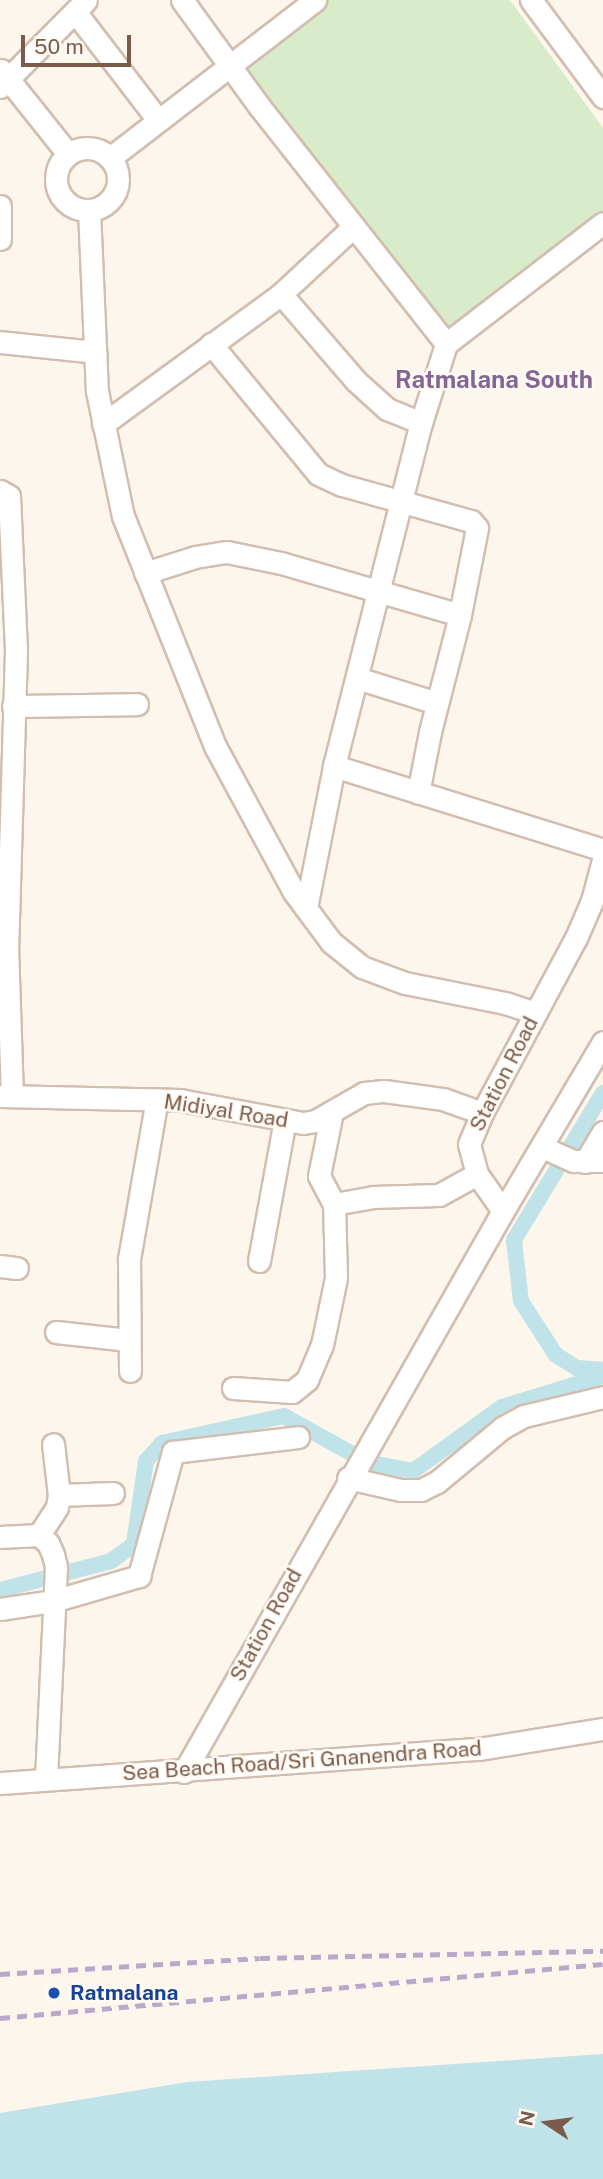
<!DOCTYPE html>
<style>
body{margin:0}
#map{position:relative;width:603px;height:2179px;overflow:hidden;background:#fdf6ec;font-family:"Public Sans",sans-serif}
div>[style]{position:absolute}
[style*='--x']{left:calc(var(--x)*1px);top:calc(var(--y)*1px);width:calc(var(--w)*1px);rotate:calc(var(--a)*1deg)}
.green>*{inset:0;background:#d8ecc9}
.water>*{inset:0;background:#bfe3e8}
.canal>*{height:16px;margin:-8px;padding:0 8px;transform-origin:8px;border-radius:8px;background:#bfe3e8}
.roads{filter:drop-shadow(2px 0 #d1beb0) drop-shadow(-2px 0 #d1beb0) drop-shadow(0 2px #d1beb0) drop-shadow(0 -2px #d1beb0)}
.minor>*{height:21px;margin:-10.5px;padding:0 10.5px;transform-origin:10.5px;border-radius:10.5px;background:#fff}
.minor>.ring{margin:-10.5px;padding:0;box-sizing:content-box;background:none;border:21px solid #fff;border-radius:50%}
.rail>*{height:4.5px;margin-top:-2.25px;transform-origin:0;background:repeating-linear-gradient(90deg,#b9a8c9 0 10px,transparent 0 17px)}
.dots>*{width:19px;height:19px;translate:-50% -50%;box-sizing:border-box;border:4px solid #fffaf3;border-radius:50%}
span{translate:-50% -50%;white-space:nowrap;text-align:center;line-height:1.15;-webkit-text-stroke:5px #fffaf3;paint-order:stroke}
.street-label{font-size:21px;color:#7a5c4d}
.transit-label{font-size:21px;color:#164399;font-weight:700}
.left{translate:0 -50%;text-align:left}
.quarter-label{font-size:24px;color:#846695;font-weight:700}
.north{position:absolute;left:512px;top:2088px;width:70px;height:70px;-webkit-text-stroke:5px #fffaf3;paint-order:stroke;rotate:283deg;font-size:19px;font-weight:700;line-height:28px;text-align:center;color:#7a5c4d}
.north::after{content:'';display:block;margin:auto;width:24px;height:32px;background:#7a5c4d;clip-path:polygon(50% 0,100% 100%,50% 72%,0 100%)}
.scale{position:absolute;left:21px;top:35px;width:110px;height:32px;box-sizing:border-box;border:4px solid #7a5c4d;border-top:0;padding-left:9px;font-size:21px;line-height:24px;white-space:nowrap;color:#7a5c4d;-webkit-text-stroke:5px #fffaf3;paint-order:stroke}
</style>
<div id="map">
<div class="green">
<div style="clip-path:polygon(326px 0,510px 0,603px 128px,603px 210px,446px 336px,237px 63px)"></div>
</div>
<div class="water">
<div style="clip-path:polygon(603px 2054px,603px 2179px,0 2179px,0 2113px,187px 2082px)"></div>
</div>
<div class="canal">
<div style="--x:603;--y:1093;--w:172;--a:121.2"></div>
<div style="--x:514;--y:1240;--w:61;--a:83.5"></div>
<div style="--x:521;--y:1301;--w:64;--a:57.1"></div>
<div style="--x:556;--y:1355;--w:25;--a:32"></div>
<div style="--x:577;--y:1368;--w:26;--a:4"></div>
<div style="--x:0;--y:1590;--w:115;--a:-14.6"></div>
<div style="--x:111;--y:1561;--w:29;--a:-36"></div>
<div style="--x:134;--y:1544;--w:84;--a:-81.8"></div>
<div style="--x:146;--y:1461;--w:24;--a:-48"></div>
<div style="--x:162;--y:1443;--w:125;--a:-12.5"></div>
<div style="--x:284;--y:1416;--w:95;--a:29"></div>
<div style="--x:367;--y:1462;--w:47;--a:11.1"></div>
<div style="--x:413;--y:1471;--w:110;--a:-35.7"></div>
<div style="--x:502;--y:1407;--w:106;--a:-17.1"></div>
</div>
<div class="roads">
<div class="minor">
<div style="--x:182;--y:0;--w:131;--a:54"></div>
<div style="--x:259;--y:106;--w:303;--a:51.8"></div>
<div style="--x:531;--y:0;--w:121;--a:53.4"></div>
<div style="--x:76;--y:13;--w:135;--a:52.5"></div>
<div style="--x:1;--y:70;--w:107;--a:51.4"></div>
<div style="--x:0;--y:87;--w:122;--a:-45.3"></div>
<div class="ring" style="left:56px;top:148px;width:41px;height:41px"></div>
<div style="--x:110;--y:158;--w:259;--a:-37.6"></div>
<div style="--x:0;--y:206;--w:33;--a:90"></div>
<div style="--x:89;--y:210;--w:181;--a:87.5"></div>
<div style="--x:97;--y:391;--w:128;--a:78.3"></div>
<div style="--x:123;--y:516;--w:250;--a:68.2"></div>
<div style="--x:216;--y:748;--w:164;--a:61.6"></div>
<div style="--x:294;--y:892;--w:62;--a:53.5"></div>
<div style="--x:331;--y:942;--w:40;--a:39"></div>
<div style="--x:362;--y:967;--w:46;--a:20.4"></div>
<div style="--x:405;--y:983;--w:102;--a:11.3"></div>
<div style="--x:505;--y:1003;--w:32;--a:18"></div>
<div style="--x:281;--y:294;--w:115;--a:49.2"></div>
<div style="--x:356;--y:381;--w:42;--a:42.1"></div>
<div style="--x:387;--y:409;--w:37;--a:22"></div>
<div style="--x:0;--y:342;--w:96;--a:6"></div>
<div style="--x:211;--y:344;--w:168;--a:50.5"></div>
<div style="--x:318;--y:474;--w:26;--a:25"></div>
<div style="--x:342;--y:485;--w:134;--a:15.6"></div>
<div style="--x:471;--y:521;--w:9;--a:49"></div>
<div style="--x:477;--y:528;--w:89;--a:101.1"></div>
<div style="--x:103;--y:424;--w:220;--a:-36.1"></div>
<div style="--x:281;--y:294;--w:98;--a:-42.9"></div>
<div style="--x:0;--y:491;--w:10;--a:29"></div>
<div style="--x:9;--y:496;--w:154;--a:87.4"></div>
<div style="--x:16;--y:650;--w:296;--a:91.7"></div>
<div style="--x:7;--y:946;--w:150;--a:88.1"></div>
<div style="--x:145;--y:573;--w:52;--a:-17.7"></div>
<div style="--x:195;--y:557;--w:32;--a:-9"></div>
<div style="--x:227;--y:552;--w:55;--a:11.5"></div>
<div style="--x:281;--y:563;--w:186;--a:16.2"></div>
<div style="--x:460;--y:615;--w:121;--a:104.4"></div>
<div style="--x:430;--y:732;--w:62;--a:101.1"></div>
<div style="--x:357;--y:678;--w:84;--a:17.4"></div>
<div style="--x:13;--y:706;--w:124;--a:-0.9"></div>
<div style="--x:334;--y:766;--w:282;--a:17.3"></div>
<div style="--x:306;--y:908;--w:145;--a:-78.8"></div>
<div style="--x:334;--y:766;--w:354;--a:-75.8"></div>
<div style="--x:421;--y:423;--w:83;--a:-72.4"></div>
<div style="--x:446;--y:344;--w:198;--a:-37.6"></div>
<div style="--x:1;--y:1096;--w:179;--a:1.3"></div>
<div style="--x:180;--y:1100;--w:125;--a:10.6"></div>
<div style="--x:303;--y:1123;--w:12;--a:-9"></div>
<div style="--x:315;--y:1121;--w:56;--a:-29.7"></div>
<div style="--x:364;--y:1093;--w:20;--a:-6"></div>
<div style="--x:384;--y:1091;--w:60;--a:7.7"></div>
<div style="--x:443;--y:1099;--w:41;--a:19.7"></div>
<div style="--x:332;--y:1112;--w:65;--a:101.5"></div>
<div style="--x:319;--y:1176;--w:32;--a:62"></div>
<div style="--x:542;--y:1147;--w:35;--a:24"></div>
<div style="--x:574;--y:1161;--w:29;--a:0"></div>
<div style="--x:585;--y:1162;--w:35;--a:-59"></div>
<div style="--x:503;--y:1211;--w:196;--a:-59.4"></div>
<div style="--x:259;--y:1261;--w:143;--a:-79.6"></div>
<div style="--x:0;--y:1266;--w:17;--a:7"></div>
<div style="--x:56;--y:1332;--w:73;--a:6.3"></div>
<div style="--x:130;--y:1371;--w:112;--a:-90.5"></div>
<div style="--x:129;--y:1259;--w:162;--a:-80.1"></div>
<div style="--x:233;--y:1388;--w:59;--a:3.9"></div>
<div style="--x:292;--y:1392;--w:19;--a:-39"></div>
<div style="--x:307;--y:1380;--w:38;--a:-67"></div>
<div style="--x:322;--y:1345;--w:68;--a:-78.2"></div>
<div style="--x:336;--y:1278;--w:74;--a:-91.5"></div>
<div style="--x:334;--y:1204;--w:39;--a:-10"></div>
<div style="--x:372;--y:1197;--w:67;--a:-1.7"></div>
<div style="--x:439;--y:1195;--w:43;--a:-28.9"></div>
<div style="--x:348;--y:1478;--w:54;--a:12.8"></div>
<div style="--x:401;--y:1490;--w:20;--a:0"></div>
<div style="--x:421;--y:1490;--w:18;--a:-27"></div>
<div style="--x:437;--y:1482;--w:85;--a:-39.7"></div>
<div style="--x:502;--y:1428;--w:25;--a:-29"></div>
<div style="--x:524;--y:1416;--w:81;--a:-13.5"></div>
<div style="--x:59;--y:1495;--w:54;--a:-2.1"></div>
<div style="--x:39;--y:1535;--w:33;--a:-57"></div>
<div style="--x:57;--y:1507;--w:12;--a:-81"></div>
<div style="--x:59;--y:1495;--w:51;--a:-96.7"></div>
<div style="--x:0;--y:1537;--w:39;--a:-3"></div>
<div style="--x:39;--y:1535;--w:12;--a:42"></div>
<div style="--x:48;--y:1543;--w:12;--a:66"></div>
<div style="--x:53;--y:1554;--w:13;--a:77"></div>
<div style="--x:56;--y:1567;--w:212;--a:92.7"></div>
<div style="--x:0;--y:1609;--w:54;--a:-8.6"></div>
<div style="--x:53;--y:1601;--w:90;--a:-16.2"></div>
<div style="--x:139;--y:1576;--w:129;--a:-74.7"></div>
<div style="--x:173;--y:1452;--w:126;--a:-6.8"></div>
<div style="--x:184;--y:1772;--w:645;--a:-60.38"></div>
<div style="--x:503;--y:1211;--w:45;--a:-125.1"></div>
<div style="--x:477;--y:1174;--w:31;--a:-105"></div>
<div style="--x:469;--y:1144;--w:34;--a:-67"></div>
<div style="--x:482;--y:1113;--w:199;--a:-61.8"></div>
<div style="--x:576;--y:938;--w:40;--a:-66.6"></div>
<div style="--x:592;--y:901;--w:42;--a:-75"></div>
<div style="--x:0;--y:1783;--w:480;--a:-4.1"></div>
<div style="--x:479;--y:1749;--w:126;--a:-9.2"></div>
</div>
</div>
<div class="rail">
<div style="--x:0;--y:1974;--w:260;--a:-3.5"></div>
<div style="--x:260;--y:1958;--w:343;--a:-1.2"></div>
<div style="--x:0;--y:2018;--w:605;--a:-5.12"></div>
</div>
<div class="dots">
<div style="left:54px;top:1993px;background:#1a4fb4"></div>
</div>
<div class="street-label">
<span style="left:504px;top:1074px;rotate:-63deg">Station Road</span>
<span style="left:226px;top:1111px;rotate:9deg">Midiyal Road</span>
<span style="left:266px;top:1625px;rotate:-61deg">Station Road</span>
<span style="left:302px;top:1761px;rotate:-4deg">Sea Beach Road/Sri Gnanendra Road</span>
</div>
<div class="transit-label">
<span class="left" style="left:70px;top:1993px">Ratmalana</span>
</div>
<div class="quarter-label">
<span style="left:494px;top:380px">Ratmalana South</span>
</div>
<div class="north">N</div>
<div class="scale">50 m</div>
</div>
